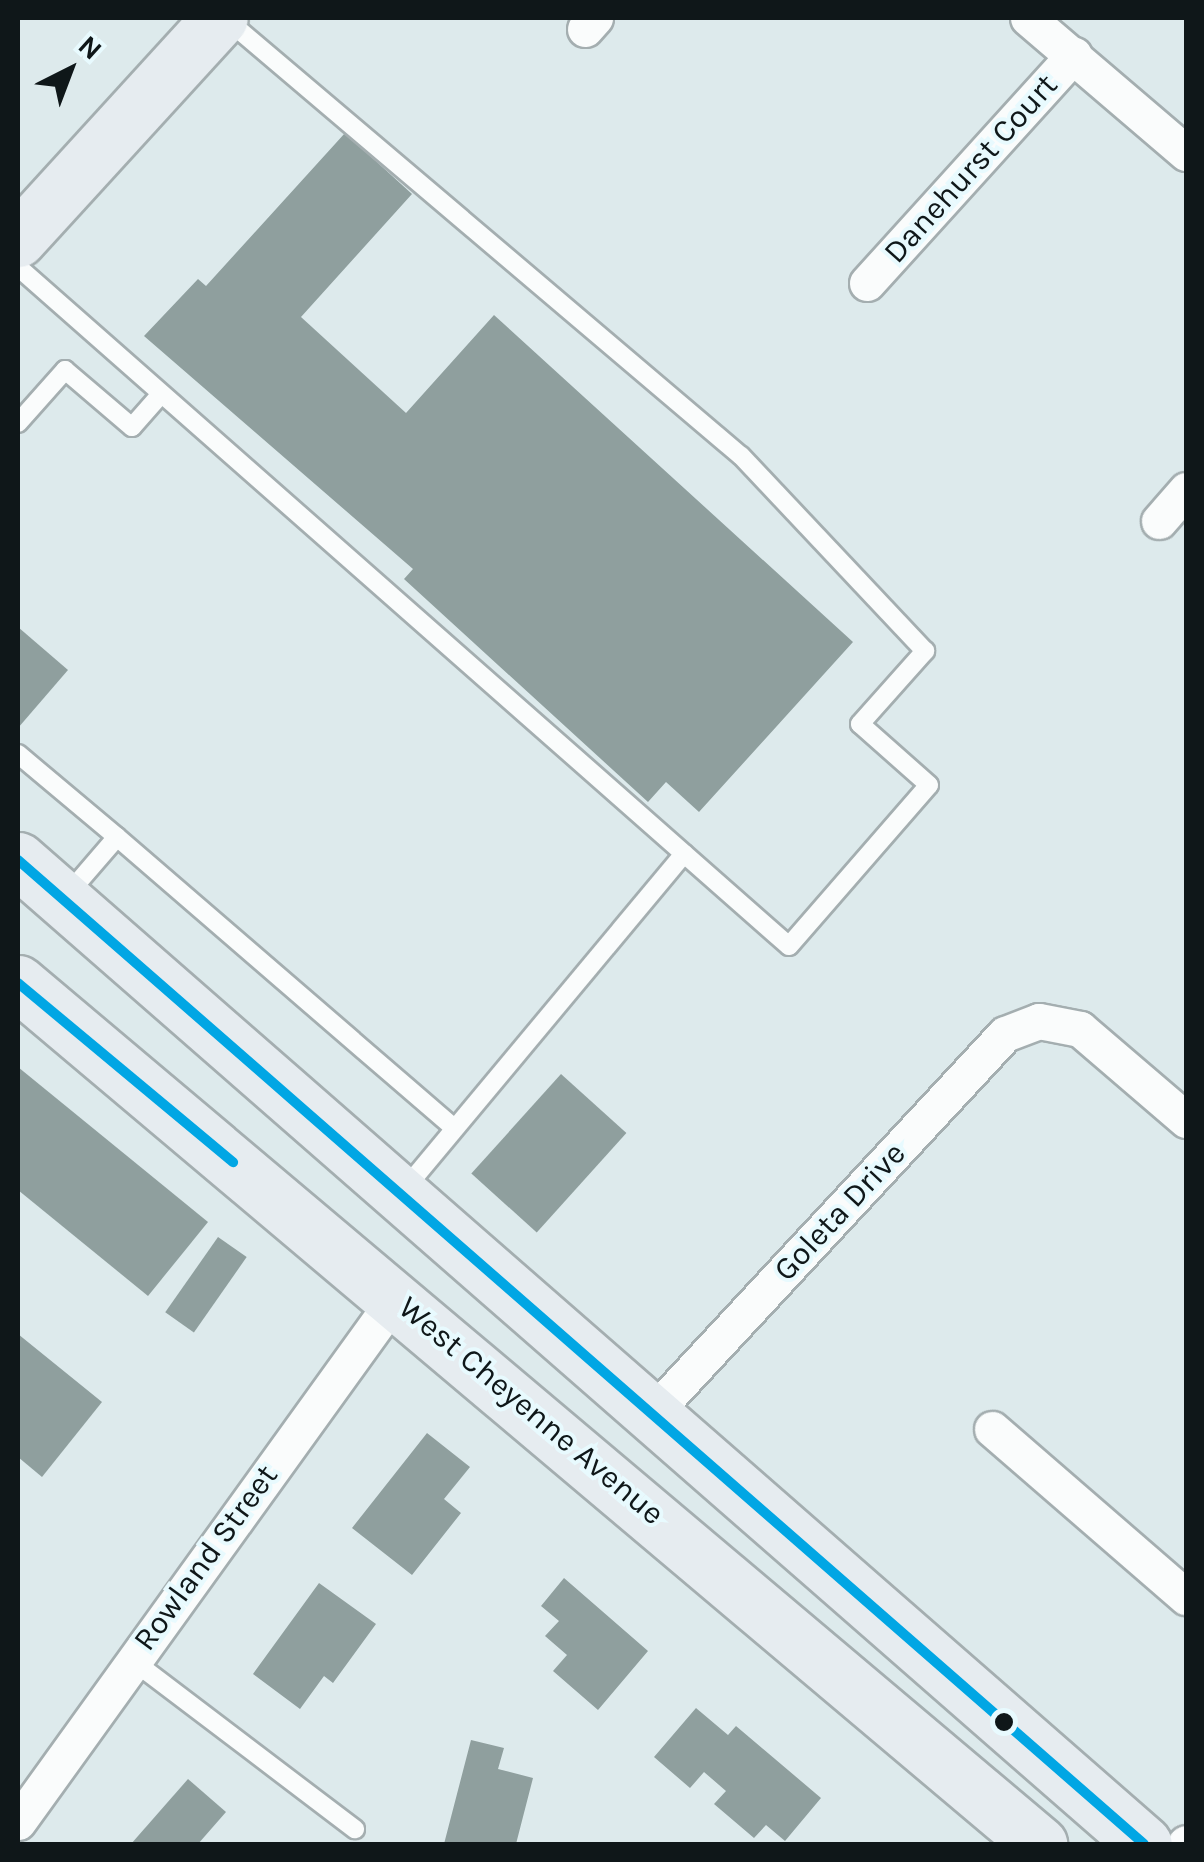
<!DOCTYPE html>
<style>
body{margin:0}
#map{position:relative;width:1204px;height:1862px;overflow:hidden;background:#ddeaec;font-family:Karla,sans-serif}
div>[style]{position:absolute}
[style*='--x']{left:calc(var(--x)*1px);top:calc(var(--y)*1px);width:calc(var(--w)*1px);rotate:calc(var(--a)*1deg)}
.building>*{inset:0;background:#8f9f9e;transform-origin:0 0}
.roads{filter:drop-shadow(2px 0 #a4aeb0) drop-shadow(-2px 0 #a4aeb0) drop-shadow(0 2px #a4aeb0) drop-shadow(0 -2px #a4aeb0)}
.service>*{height:18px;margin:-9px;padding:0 9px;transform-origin:9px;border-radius:9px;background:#fafcfc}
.minor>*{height:35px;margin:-17.5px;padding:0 17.5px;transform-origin:17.5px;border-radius:17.5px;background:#fafcfc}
.primary>*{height:55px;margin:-27.5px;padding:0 27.5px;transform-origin:27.5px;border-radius:27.5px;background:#e6ecf0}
.bus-1>*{height:10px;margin:-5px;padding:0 5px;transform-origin:5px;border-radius:5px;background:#01a6e4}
.dots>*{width:28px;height:28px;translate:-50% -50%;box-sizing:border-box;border:5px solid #e8fafe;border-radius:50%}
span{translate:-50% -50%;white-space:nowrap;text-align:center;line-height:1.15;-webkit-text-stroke:8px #e8fafe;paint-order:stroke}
.street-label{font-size:32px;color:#0f1719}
.frame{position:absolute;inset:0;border:20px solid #0f1719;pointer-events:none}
.north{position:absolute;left:20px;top:20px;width:100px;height:100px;-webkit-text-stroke:8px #e8fafe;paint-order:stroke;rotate:42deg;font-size:28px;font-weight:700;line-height:40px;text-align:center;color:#0f1719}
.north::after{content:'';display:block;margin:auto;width:35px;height:45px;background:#0f1719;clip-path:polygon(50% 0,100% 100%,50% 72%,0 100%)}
</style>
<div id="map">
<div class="building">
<div style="clip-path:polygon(345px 133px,412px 194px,301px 317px,406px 413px,494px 315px,853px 642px,699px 812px,666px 782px,648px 802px,404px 579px,413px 569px,144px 336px,198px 279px,206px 286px)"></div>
<div style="clip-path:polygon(18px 627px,68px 670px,18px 728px)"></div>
<div style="clip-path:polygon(18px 1067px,208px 1222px,148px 1296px,18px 1190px)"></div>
<div style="left:561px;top:1074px;width:88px;height:134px;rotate:42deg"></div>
<div style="left:218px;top:1237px;width:35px;height:92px;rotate:35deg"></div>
<div style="clip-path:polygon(18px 1334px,102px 1402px,42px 1477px,18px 1457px)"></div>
<div style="clip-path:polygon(427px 1433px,470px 1467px,444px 1499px,461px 1513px,412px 1575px,352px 1528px)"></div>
<div style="clip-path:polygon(564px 1578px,648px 1651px,598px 1710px,553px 1671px,567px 1655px,545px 1636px,559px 1621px,541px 1606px)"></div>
<div style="clip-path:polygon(319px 1583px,376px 1624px,333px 1683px,324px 1676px,300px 1709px,253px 1674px)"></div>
<div style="clip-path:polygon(696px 1708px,728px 1735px,736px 1726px,821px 1798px,785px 1841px,766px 1825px,754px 1838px,714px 1804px,726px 1791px,704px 1772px,690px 1788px,654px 1757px)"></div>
<div style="clip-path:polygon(471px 1740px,504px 1748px,498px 1769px,533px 1778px,516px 1844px,444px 1844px)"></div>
<div style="clip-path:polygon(188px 1779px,226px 1812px,198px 1844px,131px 1844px)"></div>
</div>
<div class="roads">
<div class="service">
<div style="--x:18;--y:267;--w:1027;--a:41.37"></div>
<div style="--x:789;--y:946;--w:213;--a:-49"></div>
<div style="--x:929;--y:785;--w:92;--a:-138.5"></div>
<div style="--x:860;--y:724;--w:98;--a:-48.3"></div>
<div style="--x:925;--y:651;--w:268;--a:-133.3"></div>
<div style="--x:741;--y:456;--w:675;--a:-139.68"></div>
<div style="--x:18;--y:423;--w:71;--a:-48.4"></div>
<div style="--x:65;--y:370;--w:88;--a:40.4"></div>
<div style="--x:132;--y:427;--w:44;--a:-48.7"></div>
<div style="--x:18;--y:754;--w:129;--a:40"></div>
<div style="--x:117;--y:837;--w:77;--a:130.8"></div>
<div style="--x:117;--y:837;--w:442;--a:40.8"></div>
<div style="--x:403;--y:1191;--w:439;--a:-50.2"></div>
<div style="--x:132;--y:1660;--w:280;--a:37.2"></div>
</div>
<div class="minor">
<div style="--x:1028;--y:18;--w:208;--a:40.5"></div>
<div style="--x:585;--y:29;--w:15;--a:-48"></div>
<div style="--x:867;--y:283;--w:308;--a:-47.8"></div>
<div style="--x:1159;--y:521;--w:41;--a:-48.9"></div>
<div style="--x:650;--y:1416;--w:521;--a:-47.1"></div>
<div style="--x:1005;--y:1034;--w:36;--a:-21"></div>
<div style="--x:1039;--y:1021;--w:42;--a:11"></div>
<div style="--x:1080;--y:1029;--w:140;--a:40.6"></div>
<div style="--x:992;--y:1429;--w:257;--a:40.9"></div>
<div style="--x:18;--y:1822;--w:648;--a:-54.23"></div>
<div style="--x:1185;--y:1844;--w:1;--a:-45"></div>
</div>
<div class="primary">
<div style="--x:18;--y:239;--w:299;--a:-47.6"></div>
<div style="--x:18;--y:860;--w:1495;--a:41.15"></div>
<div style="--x:18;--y:983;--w:1336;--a:40.14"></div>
</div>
</div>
<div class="bus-1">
<div style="--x:18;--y:860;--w:1495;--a:41.15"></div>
<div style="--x:18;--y:983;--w:280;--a:39.8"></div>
</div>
<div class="dots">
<div style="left:1004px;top:1722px;background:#0f1719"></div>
</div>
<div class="street-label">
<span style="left:971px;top:169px;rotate:-48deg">Danehurst Court</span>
<span style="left:840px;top:1212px;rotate:-47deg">Goleta Drive</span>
<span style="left:531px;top:1411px;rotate:40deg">West Cheyenne Avenue</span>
<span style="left:206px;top:1558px;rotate:-54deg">Rowland Street</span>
</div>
<div class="frame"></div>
<div class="north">N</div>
</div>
